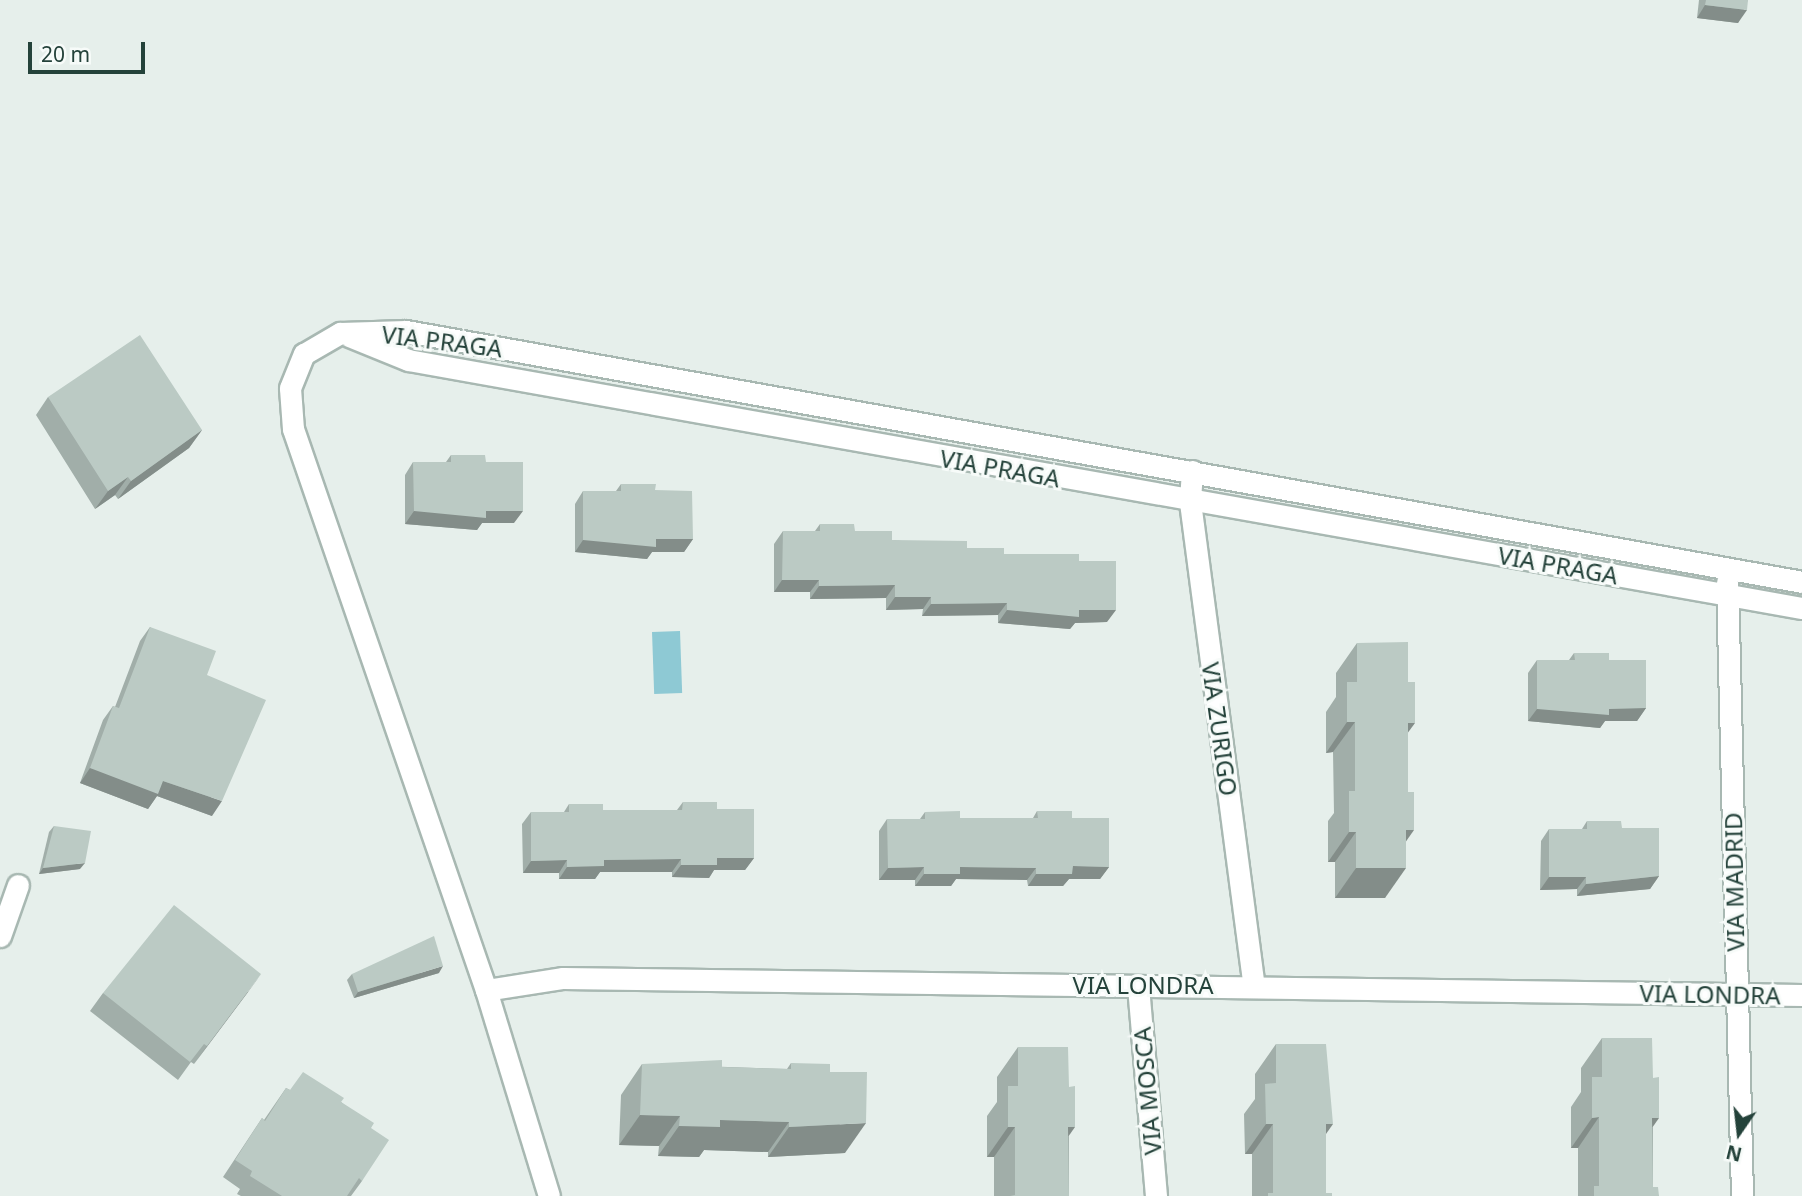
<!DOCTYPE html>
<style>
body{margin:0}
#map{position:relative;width:1802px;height:1196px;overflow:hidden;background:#e6efeb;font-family:"Noto Sans",sans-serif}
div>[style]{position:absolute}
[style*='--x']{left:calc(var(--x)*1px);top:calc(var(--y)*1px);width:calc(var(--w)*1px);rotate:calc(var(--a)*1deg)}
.water>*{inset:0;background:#8ec9d4;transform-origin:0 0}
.roads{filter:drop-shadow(2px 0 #a8b8b2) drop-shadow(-2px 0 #a8b8b2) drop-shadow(0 2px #a8b8b2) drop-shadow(0 -2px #a8b8b2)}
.minor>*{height:21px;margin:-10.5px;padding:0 10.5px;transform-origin:10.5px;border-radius:10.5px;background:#fff}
.wall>*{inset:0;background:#a1aea9}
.shaded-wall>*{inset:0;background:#838d89}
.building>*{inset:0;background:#bbcac4}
span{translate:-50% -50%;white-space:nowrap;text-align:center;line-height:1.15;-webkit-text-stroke:6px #f7fbf9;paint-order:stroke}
.street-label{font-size:24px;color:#24423a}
.north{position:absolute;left:1704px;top:1098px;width:70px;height:70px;-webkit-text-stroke:5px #f7fbf9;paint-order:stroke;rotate:194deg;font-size:19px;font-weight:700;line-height:28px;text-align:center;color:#24423a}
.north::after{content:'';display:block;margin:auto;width:24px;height:32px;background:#24423a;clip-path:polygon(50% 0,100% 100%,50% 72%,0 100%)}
.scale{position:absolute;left:28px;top:42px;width:117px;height:32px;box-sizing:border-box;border:4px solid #24423a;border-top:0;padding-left:9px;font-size:21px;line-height:24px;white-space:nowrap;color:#24423a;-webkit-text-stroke:5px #f7fbf9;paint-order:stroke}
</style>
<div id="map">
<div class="water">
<div style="left:680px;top:631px;width:62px;height:28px;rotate:88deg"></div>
</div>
<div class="roads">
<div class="minor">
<div style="--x:349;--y:336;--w:64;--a:22.1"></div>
<div style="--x:408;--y:360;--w:1416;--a:10.09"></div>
<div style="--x:1192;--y:471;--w:31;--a:94"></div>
<div style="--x:1190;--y:502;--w:488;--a:82.5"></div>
<div style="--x:1727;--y:582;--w:614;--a:88.6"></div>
<div style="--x:0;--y:936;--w:54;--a:-70.6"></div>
<div style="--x:1138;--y:986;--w:211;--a:85.1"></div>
<div style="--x:486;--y:990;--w:78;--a:-8.9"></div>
<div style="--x:563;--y:978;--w:1239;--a:0.79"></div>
<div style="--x:549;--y:1196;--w:215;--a:-107"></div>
<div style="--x:486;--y:990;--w:593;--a:-108.98"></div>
<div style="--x:293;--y:429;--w:41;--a:-94.2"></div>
<div style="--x:290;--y:388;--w:37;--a:-68"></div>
<div style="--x:304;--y:354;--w:42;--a:-30.3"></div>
<div style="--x:340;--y:333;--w:66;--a:-1.7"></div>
<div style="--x:406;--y:331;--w:1418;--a:10.19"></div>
</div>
</div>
<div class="wall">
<div style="clip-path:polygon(1699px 0,1748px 0,1738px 23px,1697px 18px)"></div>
<div style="clip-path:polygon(48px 397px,202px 430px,189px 448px,118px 499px,115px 495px,95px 509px,36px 415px)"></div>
<div style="clip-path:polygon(451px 455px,486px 462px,514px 523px,482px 523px,477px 530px,405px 524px,405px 475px,413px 462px,446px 462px)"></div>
<div style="clip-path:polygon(621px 484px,693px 539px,684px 552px,652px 552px,647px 559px,575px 552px,575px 504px,583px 491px,616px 491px)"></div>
<div style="clip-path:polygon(820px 524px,855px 531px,892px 540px,967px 548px,1004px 554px,1079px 561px,1107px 622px,1075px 623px,1070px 629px,998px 623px,998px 615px,922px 616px,923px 609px,886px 610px,886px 598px,810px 599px,810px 592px,774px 592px,774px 544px,783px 531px,815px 531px)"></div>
<div style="clip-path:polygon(150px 627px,207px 675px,212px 816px,157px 796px,148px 809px,80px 783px,103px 720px,113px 706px,115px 707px,140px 641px)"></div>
<div style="clip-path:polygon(1357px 643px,1408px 732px,1406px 842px,1385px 898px,1335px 898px,1335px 862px,1328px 862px,1328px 821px,1334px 813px,1333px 752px,1326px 753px,1326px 712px,1336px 697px,1336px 673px)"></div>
<div style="clip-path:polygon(1574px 653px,1609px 660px,1646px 708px,1637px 721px,1605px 721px,1600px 728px,1528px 721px,1528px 673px,1537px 660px,1569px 660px)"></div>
<div style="clip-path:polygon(683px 802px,717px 809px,754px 858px,745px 870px,714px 870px,709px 878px,672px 877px,672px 872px,600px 872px,595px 879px,559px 879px,559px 873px,523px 873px,522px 824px,531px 812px,564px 812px,569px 804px,603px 810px,677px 810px)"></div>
<div style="clip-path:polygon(1037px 811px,1072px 818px,1109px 867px,1100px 879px,1069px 879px,1063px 886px,1028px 886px,1027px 880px,956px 879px,951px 886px,915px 886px,915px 880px,879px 880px,879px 831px,887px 819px,920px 819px,925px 812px,960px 818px,1033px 818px)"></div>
<div style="clip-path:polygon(1587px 821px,1622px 828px,1659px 876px,1650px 889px,1577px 896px,1577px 889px,1540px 890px,1541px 841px,1549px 829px,1582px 829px)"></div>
<div style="clip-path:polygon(54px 826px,80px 869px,39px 874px,49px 832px)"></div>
<div style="clip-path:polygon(439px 973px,354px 998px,347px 980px,352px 974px)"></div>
<div style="clip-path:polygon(248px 992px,194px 1064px,191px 1062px,178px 1080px,90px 1011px,103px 993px)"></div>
<div style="clip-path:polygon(1602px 1038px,1653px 1128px,1653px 1187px,1659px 1196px,1578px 1196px,1578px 1148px,1571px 1148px,1571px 1107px,1581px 1092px,1581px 1068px)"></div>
<div style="clip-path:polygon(1276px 1044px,1326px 1134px,1326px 1193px,1332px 1196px,1252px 1196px,1252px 1154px,1245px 1154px,1244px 1114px,1255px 1099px,1255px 1074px)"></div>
<div style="clip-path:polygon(1018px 1047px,1069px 1137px,1069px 1196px,1074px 1196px,994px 1196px,994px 1157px,987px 1157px,987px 1116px,997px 1102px,997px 1077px)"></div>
<div style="clip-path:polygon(791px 1063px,830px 1072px,845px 1153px,768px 1157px,768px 1152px,704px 1150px,699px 1157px,658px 1156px,659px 1146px,619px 1145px,621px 1095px,642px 1064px,787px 1069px)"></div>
<div style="clip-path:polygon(286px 1088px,290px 1090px,341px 1102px,371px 1128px,362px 1181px,351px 1196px,241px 1196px,237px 1194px,240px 1189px,223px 1177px,262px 1118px,264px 1120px)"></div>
</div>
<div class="shaded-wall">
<div style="clip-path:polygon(1705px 5px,1747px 10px,1738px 23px,1697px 18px)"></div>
<div style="clip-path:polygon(202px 430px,189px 448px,118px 499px,131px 481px)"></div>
<div style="clip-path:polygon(128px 477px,115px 495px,95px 509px,108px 491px)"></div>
<div style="clip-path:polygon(414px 511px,523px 511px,514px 523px,482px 523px,477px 530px,405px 524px)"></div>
<div style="clip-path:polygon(656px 539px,693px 539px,684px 552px,652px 552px,647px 559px,575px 552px,583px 540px)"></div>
<div style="clip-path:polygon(782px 580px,819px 580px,810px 592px,774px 592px)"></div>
<div style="clip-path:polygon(895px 585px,886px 598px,810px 599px,819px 586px)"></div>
<div style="clip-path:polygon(895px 597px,931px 597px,923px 609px,886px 610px)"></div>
<div style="clip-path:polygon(1007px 603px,998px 615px,922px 616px,931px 604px)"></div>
<div style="clip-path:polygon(1007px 610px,1116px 610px,1107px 622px,1075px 623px,1070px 629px,998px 623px)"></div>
<div style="clip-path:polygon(1646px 708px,1637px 721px,1605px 721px,1600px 728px,1528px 721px,1537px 709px)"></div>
<div style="clip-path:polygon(1347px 722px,1355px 722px,1333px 752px,1326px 753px)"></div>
<div style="clip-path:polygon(1408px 723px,1415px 723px,1393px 753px)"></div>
<div style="clip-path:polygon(90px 768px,163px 781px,222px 801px,212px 816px,157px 796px,148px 809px,80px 783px)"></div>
<div style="clip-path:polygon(1406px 830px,1414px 830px,1393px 860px)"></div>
<div style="clip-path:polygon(1349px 832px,1356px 832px,1335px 862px,1328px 862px)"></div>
<div style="clip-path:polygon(717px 858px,754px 858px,745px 870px,714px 870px,709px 878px,672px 877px,681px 865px)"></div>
<div style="clip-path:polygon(681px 859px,672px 872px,600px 872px,595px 879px,559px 879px,567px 867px,604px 860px)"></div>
<div style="clip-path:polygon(567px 860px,559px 873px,523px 873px,531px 861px)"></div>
<div style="clip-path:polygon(85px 863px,80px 869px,39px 874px,43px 868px)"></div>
<div style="clip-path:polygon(1073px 866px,1109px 867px,1100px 879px,1069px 879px,1063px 886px,1028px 886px,1036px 874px)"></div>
<div style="clip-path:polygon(924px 867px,915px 880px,879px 880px,888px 868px)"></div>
<div style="clip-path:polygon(960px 867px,1036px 868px,1027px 880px,956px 879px,951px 886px,915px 886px,924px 874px)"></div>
<div style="clip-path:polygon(1356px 868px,1406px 868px,1385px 898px,1335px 898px)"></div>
<div style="clip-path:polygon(1659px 876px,1650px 889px,1577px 896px,1586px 884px)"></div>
<div style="clip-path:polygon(1549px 877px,1586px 877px,1577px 889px,1540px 890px)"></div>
<div style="clip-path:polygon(443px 966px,439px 973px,354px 998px,358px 992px)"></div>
<div style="clip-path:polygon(261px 974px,248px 992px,194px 1064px,207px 1046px)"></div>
<div style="clip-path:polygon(640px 1115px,680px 1116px,659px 1146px,619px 1145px)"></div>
<div style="clip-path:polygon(1599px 1117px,1578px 1148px,1571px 1148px,1592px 1118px)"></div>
<div style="clip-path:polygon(1652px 1118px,1659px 1118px,1638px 1148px)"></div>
<div style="clip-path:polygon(720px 1120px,789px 1122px,768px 1152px,704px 1150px,699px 1157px,658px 1156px,679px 1126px)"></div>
<div style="clip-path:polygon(866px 1123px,845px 1153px,768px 1157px,789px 1127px)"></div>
<div style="clip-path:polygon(1266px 1124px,1273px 1124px,1252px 1154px,1245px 1154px)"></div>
<div style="clip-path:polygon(1326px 1124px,1333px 1124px,1312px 1154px)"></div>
<div style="clip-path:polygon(1008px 1127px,1015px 1127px,994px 1157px,987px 1157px)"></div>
<div style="clip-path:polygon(1068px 1127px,1075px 1127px,1054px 1157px)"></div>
</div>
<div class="building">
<div style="clip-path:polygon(1706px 0,1748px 0,1747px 10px,1705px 5px)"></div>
<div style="clip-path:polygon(140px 335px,202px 430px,131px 481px,128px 477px,108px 491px,48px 397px)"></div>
<div style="clip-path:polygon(451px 455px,485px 455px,486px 462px,523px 462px,523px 511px,486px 511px,486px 518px,414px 511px,413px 462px,451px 462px)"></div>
<div style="clip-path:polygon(621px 484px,656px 484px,655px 490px,692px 491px,693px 539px,656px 539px,656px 547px,583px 540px,583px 491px,621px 491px)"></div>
<div style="clip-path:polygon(820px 524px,854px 524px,855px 531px,892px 531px,892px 540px,967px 541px,967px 548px,1004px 548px,1004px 554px,1079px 554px,1079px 561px,1116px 561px,1116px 610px,1079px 610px,1079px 617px,1007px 610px,1007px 603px,931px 604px,931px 597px,895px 597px,895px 585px,819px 586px,819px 580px,782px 580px,783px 531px,820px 531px)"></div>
<div style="clip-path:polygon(150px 627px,216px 651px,207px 675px,266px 700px,222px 801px,163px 781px,158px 794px,90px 768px,113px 706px,119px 708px)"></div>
<div style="clip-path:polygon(1408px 642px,1408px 682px,1415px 682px,1415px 723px,1408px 723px,1408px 792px,1414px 792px,1414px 830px,1406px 830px,1406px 868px,1356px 868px,1356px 832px,1349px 832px,1349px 791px,1355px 791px,1355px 722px,1347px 722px,1347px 682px,1357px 682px,1357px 643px)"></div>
<div style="clip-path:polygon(1574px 653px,1609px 653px,1609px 660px,1646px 660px,1646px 708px,1609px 709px,1609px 715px,1537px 709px,1537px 660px,1575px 660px)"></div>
<div style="clip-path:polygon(683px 802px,717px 802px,717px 809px,754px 809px,754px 858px,717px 858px,717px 865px,681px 865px,681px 859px,604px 860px,604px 866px,567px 867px,567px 860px,531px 861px,531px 812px,569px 812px,569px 804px,603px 804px,603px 810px,682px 810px)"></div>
<div style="clip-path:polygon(960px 811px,960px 818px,1038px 818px,1037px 811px,1072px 811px,1072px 818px,1109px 818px,1109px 867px,1073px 866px,1072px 874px,1036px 874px,1036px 868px,960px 867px,960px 874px,924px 874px,924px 867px,888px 868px,887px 819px,925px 819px,925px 812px)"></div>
<div style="clip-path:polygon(1587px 821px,1621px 821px,1622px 828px,1659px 828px,1659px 876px,1586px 884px,1586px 877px,1549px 877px,1549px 829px,1587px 829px)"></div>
<div style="clip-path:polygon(54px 826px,91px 831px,85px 863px,43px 868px)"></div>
<div style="clip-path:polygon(174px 905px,261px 974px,207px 1046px,204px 1044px,190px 1062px,103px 993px)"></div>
<div style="clip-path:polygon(434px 936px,443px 966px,358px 992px,352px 974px)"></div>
<div style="clip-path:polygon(1602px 1038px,1652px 1038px,1653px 1078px,1659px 1077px,1659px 1118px,1652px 1118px,1653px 1187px,1658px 1187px,1659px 1196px,1594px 1196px,1594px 1186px,1599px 1186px,1599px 1117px,1592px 1118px,1592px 1077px,1602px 1077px)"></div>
<div style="clip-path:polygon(1276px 1044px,1326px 1044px,1333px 1124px,1326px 1124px,1326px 1193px,1332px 1193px,1332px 1196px,1268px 1196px,1268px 1193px,1273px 1193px,1273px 1124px,1266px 1124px,1265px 1084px,1276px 1083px)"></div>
<div style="clip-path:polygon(1018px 1047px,1068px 1047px,1069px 1087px,1075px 1086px,1075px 1127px,1068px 1127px,1069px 1196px,1074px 1196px,1010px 1196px,1015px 1195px,1015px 1127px,1008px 1127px,1008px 1086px,1018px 1086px)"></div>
<div style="clip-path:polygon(722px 1060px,722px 1067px,791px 1069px,791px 1063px,830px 1064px,830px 1072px,867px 1072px,866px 1123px,789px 1127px,789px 1122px,720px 1120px,720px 1127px,679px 1126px,680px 1116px,640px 1115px,642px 1064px)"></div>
<div style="clip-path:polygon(303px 1072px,344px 1098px,341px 1102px,374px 1123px,371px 1128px,389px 1140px,362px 1181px,359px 1178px,347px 1196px,282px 1196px,250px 1176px,252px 1171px,235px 1160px,262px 1118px,265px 1121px,286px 1088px,290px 1090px)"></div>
</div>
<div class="street-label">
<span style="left:442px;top:341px;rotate:7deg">VIA PRAGA</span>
<span style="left:1000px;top:468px;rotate:10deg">VIA PRAGA</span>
<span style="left:1558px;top:565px;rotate:10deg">VIA PRAGA</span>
<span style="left:1220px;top:729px;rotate:82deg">VIA ZURIGO</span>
<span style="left:1734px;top:882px;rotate:-91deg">VIA MADRID</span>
<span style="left:1143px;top:985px">VIA LONDRA</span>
<span style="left:1710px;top:994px;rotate:1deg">VIA LONDRA</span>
<span style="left:1147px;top:1091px;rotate:-95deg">VIA MOSCA</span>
</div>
<div class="north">N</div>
<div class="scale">20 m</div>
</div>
